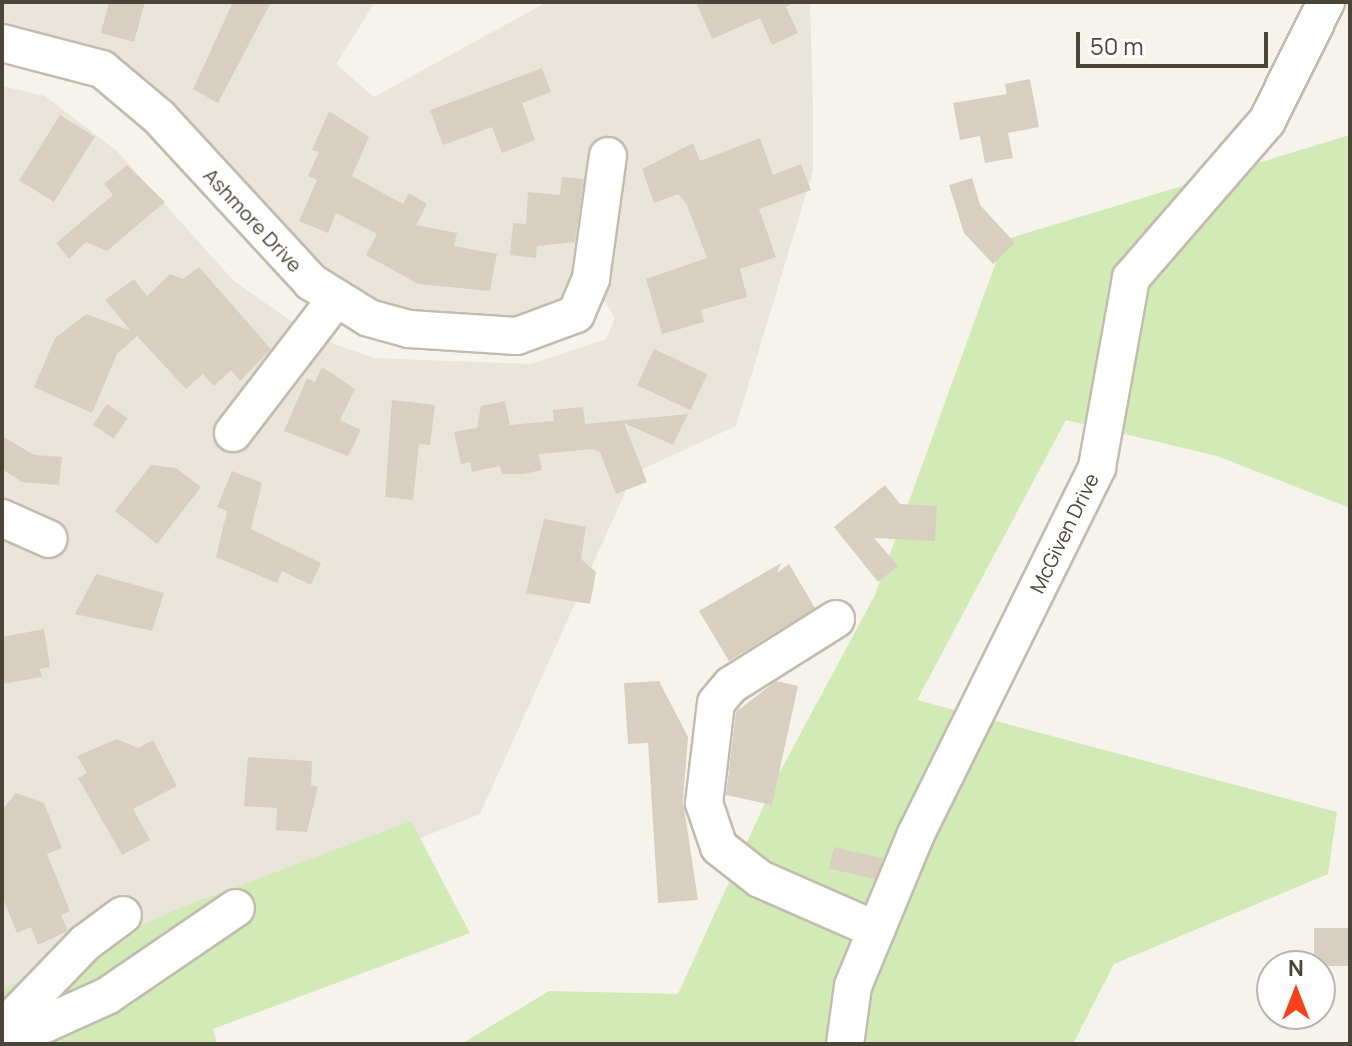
<!DOCTYPE html>
<style>
body{margin:0}
#map{position:relative;width:1352px;height:1046px;overflow:hidden;background:#f6f3ec;font-family:Manrope,sans-serif}
div>[style]{position:absolute}
[style*='--x']{left:calc(var(--x)*1px);top:calc(var(--y)*1px);width:calc(var(--w)*1px);rotate:calc(var(--a)*1deg)}
.residential>*{inset:0;background:#eae5da}
.green>*{inset:0;background:#d2eab5}
.building>*{inset:0;background:#d8cfc1;transform-origin:0 0}
.roads{filter:drop-shadow(2px 0 #c2bbae) drop-shadow(-2px 0 #c2bbae) drop-shadow(0 2px #c2bbae) drop-shadow(0 -2px #c2bbae)}
.minor>*{height:36px;margin:-18px;padding:0 18px;transform-origin:18px;border-radius:18px;background:#fff}
span{translate:-50% -50%;white-space:nowrap;text-align:center;line-height:1.15;-webkit-text-stroke:6px #fff;paint-order:stroke}
.street-label{font-size:20px;color:#4b4439}
.frame{position:absolute;inset:0;border:4px solid #4b4439;pointer-events:none}
.north{position:absolute;left:1256px;top:950px;width:80px;height:80px;box-sizing:border-box;background:#fff;border:2px solid #b7b4b0;border-radius:50%;rotate:0deg;font-size:22px;font-weight:700;line-height:32px;text-align:center;color:#4b4439}
.north::after{content:'';display:block;margin:auto;width:28px;height:36px;background:#fc3f1d;clip-path:polygon(50% 0,100% 100%,50% 72%,0 100%)}
.scale{position:absolute;left:1076px;top:32px;width:192px;height:36px;box-sizing:border-box;border:4px solid #4b4439;border-top:0;padding-left:10px;font-size:24px;line-height:28px;white-space:nowrap;color:#4b4439;-webkit-text-stroke:6px #fff;paint-order:stroke}
</style>
<div id="map">
<div class="residential">
<div style="clip-path:polygon(2px 2px,375px 2px,336px 64px,374px 97px,547px 2px,810px 2px,813px 106px,813px 171px,736px 426px,634px 473px,480px 814px,2px 1007px,2px 86px,45px 96px,116px 150px,234px 281px,312px 336px,374px 358px,531px 364px,606px 339px,615px 318px,606px 303px,587px 297px,476px 325px,378px 313px,307px 271px,168px 114px,2px 25px)"></div>
</div>
<div class="green">
<div style="clip-path:polygon(1350px 135px,1350px 508px,1217px 456px,1066px 420px,917px 700px,1337px 812px,1328px 874px,1114px 964px,1073px 1044px,461px 1044px,549px 991px,678px 994px,775px 781px,875px 595px,1004px 240px)"></div>
<div style="clip-path:polygon(411px 821px,470px 933px,213px 1029px,217px 1044px,2px 1044px,2px 989px,180px 908px)"></div>
</div>
<div class="building">
<div style="clip-path:polygon(109px 2px,145px 2px,134px 42px,101px 33px)"></div>
<div style="clip-path:polygon(233px 2px,271px 2px,218px 103px,193px 89px)"></div>
<div style="clip-path:polygon(696px 2px,796px 2px,786px 7px,798px 33px,772px 45px,760px 18px,712px 39px)"></div>
<div style="clip-path:polygon(542px 68px,551px 92px,522px 103px,535px 140px,502px 153px,492px 127px,443px 145px,430px 110px)"></div>
<div style="clip-path:polygon(1030px 79px,1039px 127px,1008px 133px,1013px 158px,985px 163px,980px 136px,960px 140px,953px 103px,1007px 94px,1005px 84px)"></div>
<div style="clip-path:polygon(329px 111px,369px 137px,352px 176px,403px 204px,409px 193px,427px 204px,416px 225px,457px 233px,454px 246px,497px 254px,490px 291px,418px 284px,366px 255px,377px 234px,336px 213px,328px 233px,299px 221px,317px 180px,308px 176px,319px 152px,312px 150px)"></div>
<div style="left:60px;top:115px;width:41px;height:77px;rotate:32deg"></div>
<div style="clip-path:polygon(760px 138px,773px 175px,801px 164px,811px 190px,759px 209px,776px 257px,740px 269px,747px 297px,701px 310px,704px 322px,662px 334px,646px 279px,707px 258px,687px 205px,678px 194px,654px 203px,642px 169px,693px 143px,700px 161px)"></div>
<div style="clip-path:polygon(127px 165px,165px 202px,107px 251px,86px 242px,69px 259px,56px 243px,113px 195px,104px 184px)"></div>
<div style="clip-path:polygon(562px 177px,584px 179px,575px 242px,537px 246px,536px 258px,510px 255px,513px 223px,526px 224px,528px 192px,560px 195px)"></div>
<div style="clip-path:polygon(972px 178px,980px 205px,1015px 243px,993px 264px,964px 233px,949px 185px)"></div>
<div style="clip-path:polygon(199px 267px,271px 349px,240px 381px,231px 370px,214px 386px,203px 374px,186px 389px,137px 336px,117px 354px,92px 413px,34px 387px,55px 338px,86px 314px,131px 331px,105px 300px,134px 279px,147px 296px,170px 274px,183px 279px)"></div>
<div style="left:654px;top:349px;width:59px;height:40px;rotate:25deg"></div>
<div style="clip-path:polygon(322px 367px,355px 389px,340px 420px,361px 430px,348px 456px,284px 431px,307px 378px,315px 382px)"></div>
<div style="clip-path:polygon(392px 400px,435px 405px,430px 445px,419px 444px,413px 500px,385px 497px)"></div>
<div style="clip-path:polygon(505px 401px,510px 425px,554px 421px,553px 410px,583px 407px,585px 424px,688px 414px,673px 445px,624px 423px,647px 482px,616px 494px,600px 452px,592px 449px,539px 454px,542px 470px,523px 474px,502px 474px,500px 466px,472px 472px,470px 462px,461px 464px,454px 432px,477px 428px,481px 406px)"></div>
<div style="left:107px;top:404px;width:25px;height:25px;rotate:34deg"></div>
<div style="clip-path:polygon(2px 436px,34px 455px,62px 457px,59px 485px,22px 482px,2px 469px)"></div>
<div style="clip-path:polygon(151px 465px,176px 468px,201px 487px,157px 544px,115px 511px)"></div>
<div style="clip-path:polygon(232px 471px,262px 483px,251px 529px,321px 563px,311px 585px,282px 571px,277px 583px,216px 557px,227px 511px,217px 507px)"></div>
<div style="clip-path:polygon(885px 485px,900px 504px,937px 506px,935px 541px,874px 538px,898px 566px,878px 582px,834px 527px)"></div>
<div style="clip-path:polygon(544px 519px,586px 527px,581px 559px,596px 572px,590px 604px,526px 593px)"></div>
<div style="clip-path:polygon(781px 563px,777px 573px,789px 564px,815px 608px,729px 661px,699px 611px)"></div>
<div style="clip-path:polygon(96px 574px,164px 593px,152px 631px,75px 614px)"></div>
<div style="clip-path:polygon(44px 629px,50px 667px,40px 669px,42px 677px,2px 684px,2px 637px)"></div>
<div style="clip-path:polygon(659px 681px,688px 737px,683px 801px,698px 900px,658px 903px,648px 743px,628px 744px,624px 683px)"></div>
<div style="clip-path:polygon(776px 681px,798px 686px,772px 805px,726px 795px,736px 712px)"></div>
<div style="clip-path:polygon(117px 739px,138px 748px,153px 740px,177px 786px,133px 809px,150px 840px,122px 855px,78px 778px,87px 773px,77px 756px)"></div>
<div style="clip-path:polygon(248px 757px,312px 761px,311px 786px,318px 786px,307px 832px,276px 830px,277px 808px,244px 806px)"></div>
<div style="clip-path:polygon(16px 793px,44px 803px,62px 848px,47px 854px,70px 911px,61px 915px,68px 931px,38px 945px,31px 927px,17px 933px,2px 896px,2px 810px)"></div>
<div style="left:834px;top:847px;width:50px;height:22px;rotate:13deg"></div>
<div style="left:1314px;top:928px;width:36px;height:38px"></div>
</div>
<div class="roads">
<div class="minor">
<div style="--x:2;--y:43;--w:103;--a:14.6"></div>
<div style="--x:102;--y:69;--w:75;--a:40.1"></div>
<div style="--x:159;--y:117;--w:224;--a:47.3"></div>
<div style="--x:311;--y:282;--w:68;--a:31.8"></div>
<div style="--x:369;--y:318;--w:41;--a:15.4"></div>
<div style="--x:409;--y:329;--w:108;--a:3.7"></div>
<div style="--x:517;--y:336;--w:63;--a:-20.4"></div>
<div style="--x:576;--y:314;--w:39;--a:-67"></div>
<div style="--x:591;--y:278;--w:123;--a:-82.1"></div>
<div style="--x:233;--y:433;--w:169;--a:-52.5"></div>
<div style="--x:2;--y:518;--w:51;--a:24.1"></div>
<div style="--x:836;--y:619;--w:124;--a:147.8"></div>
<div style="--x:731;--y:685;--w:23;--a:130"></div>
<div style="--x:716;--y:703;--w:101;--a:96.8"></div>
<div style="--x:704;--y:803;--w:46;--a:71.2"></div>
<div style="--x:719;--y:847;--w:52;--a:38"></div>
<div style="--x:760;--y:879;--w:127;--a:23.7"></div>
<div style="--x:2;--y:1029;--w:120;--a:-46"></div>
<div style="--x:85;--y:943;--w:47;--a:-36.4"></div>
<div style="--x:2;--y:1031;--w:25;--a:2"></div>
<div style="--x:27;--y:1032;--w:88;--a:-24.2"></div>
<div style="--x:107;--y:996;--w:156;--a:-34.3"></div>
<div style="--x:845;--y:1044;--w:59;--a:-82.1"></div>
<div style="--x:853;--y:986;--w:165;--a:-67.5"></div>
<div style="--x:916;--y:834;--w:409;--a:-63.7"></div>
<div style="--x:1097;--y:467;--w:192;--a:-79.8"></div>
<div style="--x:1131;--y:278;--w:208;--a:-49.1"></div>
<div style="--x:1267;--y:121;--w:133;--a:-63.6"></div>
</div>
</div>
<div class="street-label">
<span style="left:253px;top:220px;rotate:47deg">Ashmore Drive</span>
<span style="left:1064px;top:533px;rotate:-64deg">McGiven Drive</span>
</div>
<div class="frame"></div>
<div class="north">N</div>
<div class="scale">50 m</div>
</div>
